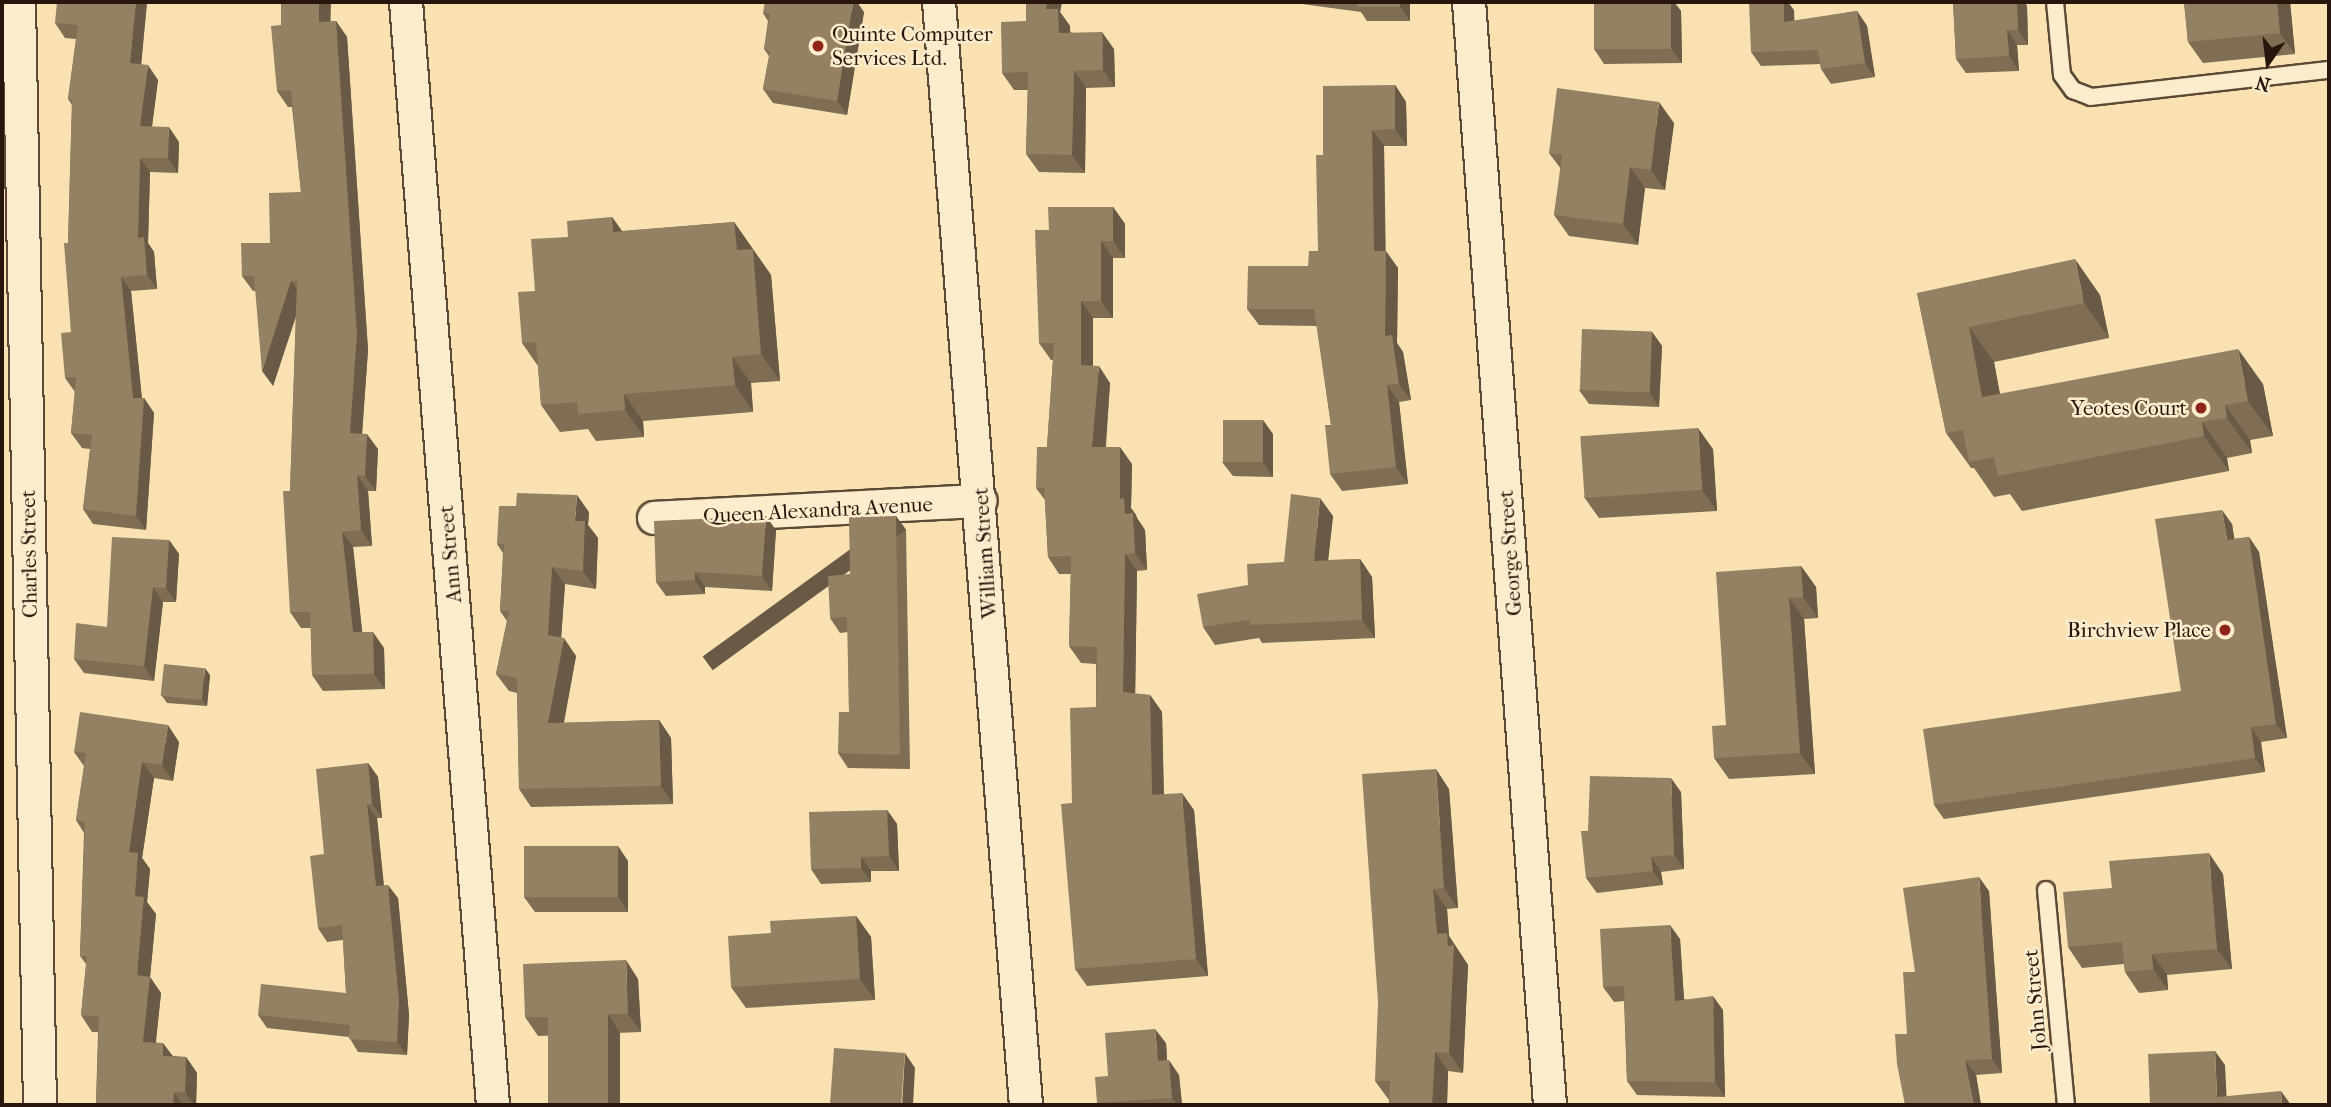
<!DOCTYPE html>
<style>
body{margin:0}
#map{position:relative;width:2331px;height:1107px;overflow:hidden;background:#f9e1b2;font-family:"IM FELL French Canon",serif}
div>[style]{position:absolute}
[style*='--x']{left:calc(var(--x)*1px);top:calc(var(--y)*1px);width:calc(var(--w)*1px);rotate:calc(var(--a)*1deg)}
.roads{filter:drop-shadow(2px 0 #5c4936) drop-shadow(-2px 0 #5c4936) drop-shadow(0 2px #5c4936) drop-shadow(0 -2px #5c4936)}
.service>*{height:16px;margin:-8px;padding:0 8px;transform-origin:8px;border-radius:8px;background:#fbeccd}
.minor>*{height:32px;margin:-16px;padding:0 16px;transform-origin:16px;border-radius:16px;background:#fbeccd}
.wall>*{inset:0;background:#7f6e54}
.shaded-wall>*{inset:0;background:#685a45;transform-origin:0 0}
.building>*{inset:0;background:#948062;transform-origin:0 0}
.dots>*{width:19px;height:19px;translate:-50% -50%;box-sizing:border-box;border:4px solid #fbeccd;border-radius:50%}
span{translate:-50% -50%;white-space:nowrap;text-align:center;line-height:1.15;-webkit-text-stroke:5px #fbeccd;paint-order:stroke}
.poi-label{font-size:21px;color:#27160c}
.left{translate:0 -50%;text-align:left}
.right{translate:-100% -50%;text-align:right}
.street-label{font-size:21px;color:#27160c}
.frame{position:absolute;inset:0;border:4px solid #27160c;pointer-events:none}
.north{position:absolute;left:2233px;top:28px;width:70px;height:70px;-webkit-text-stroke:5px #fbeccd;paint-order:stroke;rotate:194deg;font-size:19px;font-weight:700;line-height:28px;text-align:center;color:#27160c}
.north::after{content:'';display:block;margin:auto;width:24px;height:32px;background:#27160c;clip-path:polygon(50% 0,100% 100%,50% 72%,0 100%)}
</style>
<div id="map">
<div class="roads">
<div class="service">
<div style="--x:2055;--y:2;--w:73;--a:84.5"></div>
<div style="--x:2062;--y:75;--w:19;--a:54"></div>
<div style="--x:2073;--y:90;--w:19;--a:21"></div>
<div style="--x:2091;--y:97;--w:240;--a:-6.5"></div>
<div style="--x:2046;--y:890;--w:216;--a:84.7"></div>
</div>
<div class="minor">
<div style="--x:19;--y:2;--w:1103;--a:88.91"></div>
<div style="--x:406;--y:2;--w:1106;--a:85.49"></div>
<div style="--x:939;--y:2;--w:1106;--a:85.49"></div>
<div style="--x:1469;--y:2;--w:1106;--a:85.8"></div>
<div style="--x:654;--y:518;--w:327;--a:-3"></div>
</div>
</div>
<div class="wall">
<div style="clip-path:polygon(147px 2px,141px 64px,158px 80px,152px 127px,179px 142px,178px 173px,150px 172px,148px 243px,154px 252px,157px 289px,131px 291px,142px 398px,144px 398px,154px 413px,146px 530px,93px 524px,83px 509px,90px 449px,82px 448px,71px 433px,75px 392px,65px 378px,71px 332px,68px 243px,72px 105px,68px 99px,76px 39px,65px 38px,55px 23px)"></div>
<div style="clip-path:polygon(1026px 2px,1062px 2px,1060px 12px,1070px 26px,1070px 32px,1114px 49px,1115px 87px,1086px 88px,1085px 173px,1039px 172px,1026px 154px,1028px 90px,1014px 90px,1002px 73px,1026px 21px)"></div>
<div style="clip-path:polygon(1287px 2px,1410px 2px,1410px 21px,1367px 21px,1361px 12px)"></div>
<div style="clip-path:polygon(1594px 2px,1674px 2px,1681px 11px,1682px 63px,1604px 64px,1594px 49px)"></div>
<div style="clip-path:polygon(1953px 2px,2024px 2px,2027px 6px,2028px 45px,2017px 45px,2019px 71px,1966px 73px,1956px 59px)"></div>
<div style="clip-path:polygon(2184px 2px,2290px 2px,2295px 54px,2203px 63px,2188px 42px)"></div>
<div style="clip-path:polygon(1794px 10px,1794px 21px,1857px 11px,1867px 26px,1875px 77px,1831px 84px,1821px 69px,1820px 64px,1761px 66px,1751px 52px)"></div>
<div style="clip-path:polygon(864px 12px,847px 115px,773px 103px,763px 89px,769px 56px,764px 49px,768px 21px,763px 13px)"></div>
<div style="clip-path:polygon(330px 21px,336px 21px,347px 37px,368px 350px,362px 433px,378px 449px,376px 491px,368px 491px,372px 546px,353px 547px,362px 632px,384px 648px,385px 689px,323px 691px,312px 675px,311px 628px,301px 628px,290px 612px,290px 491px,296px 317px,273px 386px,256px 291px,253px 291px,242px 276px,270px 243px,301px 192px,292px 107px,288px 107px,277px 91px)"></div>
<div style="clip-path:polygon(1395px 85px,1406px 102px,1407px 146px,1384px 146px,1385px 251px,1398px 268px,1397px 343px,1403px 352px,1411px 400px,1399px 402px,1408px 484px,1342px 491px,1330px 474px,1331px 425px,1317px 326px,1259px 325px,1247px 309px,1308px 266px,1318px 251px,1323px 155px)"></div>
<div style="clip-path:polygon(1674px 123px,1665px 190px,1645px 188px,1638px 245px,1569px 236px,1554px 215px,1561px 169px,1549px 153px)"></div>
<div style="clip-path:polygon(1113px 207px,1125px 224px,1125px 258px,1113px 258px,1113px 318px,1093px 318px,1093px 366px,1110px 383px,1106px 447px,1132px 464px,1131px 508px,1136px 515px,1137px 518px,1145px 530px,1147px 570px,1137px 571px,1135px 694px,1150px 695px,1162px 712px,1164px 794px,1194px 810px,1208px 976px,1087px 986px,1075px 969px,1072px 803px,1096px 707px,1096px 664px,1081px 663px,1069px 646px,1071px 574px,1059px 574px,1048px 557px,1045px 500px,1036px 488px,1047px 447px,1053px 360px,1051px 360px,1039px 343px,1049px 230px)"></div>
<div style="clip-path:polygon(612px 217px,622px 231px,734px 222px,771px 275px,780px 381px,751px 383px,753px 412px,643px 421px,644px 437px,596px 441px,588px 429px,560px 432px,541px 405px,538px 366px,522px 343px,535px 291px,568px 237px)"></div>
<div style="clip-path:polygon(1917px 293px,2100px 295px,2109px 338px,1994px 362px,2000px 394px,2263px 384px,2273px 436px,2250px 440px,2252px 453px,2227px 458px,2229px 471px,2022px 511px,2010px 494px,1994px 497px,1974px 468px,1971px 468px,1946px 433px)"></div>
<div style="clip-path:polygon(1652px 332px,1662px 346px,1659px 407px,1589px 404px,1579px 390px)"></div>
<div style="clip-path:polygon(1273px 434px,1273px 477px,1233px 476px,1222px 462px)"></div>
<div style="clip-path:polygon(1713px 449px,1717px 511px,1599px 518px,1584px 497px)"></div>
<div style="clip-path:polygon(589px 512px,588px 525px,598px 538px,596px 589px,565px 584px,561px 638px,576px 656px,564px 723px,659px 720px,671px 738px,673px 804px,531px 807px,519px 789px,517px 693px,509px 691px,496px 674px,507px 621px,500px 611px,503px 553px,497px 544px)"></div>
<div style="clip-path:polygon(896px 516px,906px 530px,910px 769px,848px 768px,838px 753px,849px 712px,848px 632px,840px 633px,830px 618px,850px 574px)"></div>
<div style="clip-path:polygon(1333px 516px,1328px 560px,1360px 559px,1372px 577px,1375px 638px,1262px 643px,1259px 638px,1215px 645px,1203px 627px,1248px 585px,1284px 562px)"></div>
<div style="clip-path:polygon(2232px 524px,2234px 539px,2249px 537px,2259px 552px,2287px 738px,2261px 742px,2265px 772px,1944px 819px,1934px 805px,2181px 691px)"></div>
<div style="clip-path:polygon(776px 530px,772px 591px,705px 587px,705px 594px,666px 596px,656px 582px)"></div>
<div style="clip-path:polygon(169px 540px,179px 554px,176px 602px,163px 602px,154px 681px,84px 673px,74px 659px,107px 627px)"></div>
<div style="clip-path:polygon(1801px 566px,1816px 587px,1818px 618px,1804px 619px,1815px 774px,1729px 779px,1714px 758px)"></div>
<div style="clip-path:polygon(210px 675px,207px 706px,167px 703px,162px 696px)"></div>
<div style="clip-path:polygon(179px 742px,173px 781px,154px 778px,142px 858px,150px 869px,147px 902px,156px 914px,150px 977px,161px 993px,156px 1042px,173px 1056px,186px 1057px,197px 1073px,196px 1105px,96px 1105px,98px 1032px,92px 1032px,81px 1015px,86px 964px,80px 956px,84px 833px,76px 820px,84px 766px,74px 752px)"></div>
<div style="clip-path:polygon(368px 763px,378px 777px,382px 818px,377px 818px,384px 885px,398px 898px,409px 1015px,407px 1055px,358px 1052px,349px 1037px,267px 1028px,258px 1015px,346px 993px,343px 940px,327px 942px,318px 928px,324px 854px)"></div>
<div style="clip-path:polygon(1449px 789px,1458px 908px,1447px 909px,1449px 936px,1468px 965px,1463px 1073px,1448px 1071px,1447px 1105px,1389px 1105px,1389px 1100px,1375px 1081px)"></div>
<div style="clip-path:polygon(1681px 792px,1684px 869px,1661px 872px,1663px 885px,1597px 893px,1586px 878px,1588px 831px)"></div>
<div style="clip-path:polygon(887px 810px,897px 824px,899px 871px,871px 871px,871px 882px,821px 884px,811px 869px)"></div>
<div style="clip-path:polygon(628px 861px,628px 912px,535px 912px,524px 897px)"></div>
<div style="clip-path:polygon(2223px 874px,2232px 969px,2167px 975px,2168px 990px,2139px 993px,2125px 972px,2124px 964px,2082px 968px,2068px 947px,2112px 888px)"></div>
<div style="clip-path:polygon(1989px 891px,2002px 1073px,1976px 1075px,1981px 1105px,1905px 1105px,1915px 972px)"></div>
<div style="clip-path:polygon(856px 916px,871px 937px,875px 1000px,746px 1008px,731px 987px,771px 933px)"></div>
<div style="clip-path:polygon(1680px 939px,1684px 999px,1723px 1010px,1725px 1097px,1637px 1095px,1627px 1081px,1624px 1001px,1614px 1002px,1603px 987px)"></div>
<div style="clip-path:polygon(638px 979px,641px 1032px,538px 1036px,525px 1017px)"></div>
<div style="clip-path:polygon(1166px 1043px,1167px 1060px,1179px 1075px,1182px 1105px,1099px 1105px,1097px 1103px,1108px 1076px)"></div>
</div>
<div class="shaded-wall">
<div style="clip-path:polygon(136px 2px,147px 2px,140px 77px,130px 63px)"></div>
<div style="clip-path:polygon(319px 2px,331px 2px,330px 38px,319px 22px)"></div>
<div style="clip-path:polygon(853px 2px,857px 2px,864px 12px,847px 115px,837px 101px)"></div>
<div style="clip-path:polygon(1047px 2px,1062px 2px,1060px 12px,1070px 26px,1071px 50px,1059px 33px,1046px 9px)"></div>
<div style="clip-path:polygon(1400px 2px,1410px 2px,1410px 21px,1400px 7px)"></div>
<div style="clip-path:polygon(1671px 2px,1674px 2px,1681px 11px,1682px 63px,1671px 48px)"></div>
<div style="clip-path:polygon(1784px 2px,1788px 2px,1794px 10px,1795px 37px,1784px 22px)"></div>
<div style="clip-path:polygon(2017px 2px,2024px 2px,2027px 6px,2028px 45px,2018px 30px)"></div>
<div style="clip-path:polygon(2277px 2px,2290px 2px,2295px 54px,2280px 33px)"></div>
<div style="clip-path:polygon(1857px 11px,1867px 26px,1875px 77px,1865px 63px)"></div>
<div style="clip-path:polygon(336px 21px,347px 37px,368px 350px,361px 449px,350px 433px)"></div>
<div style="clip-path:polygon(2007px 30px,2017px 45px,2019px 71px,2009px 56px)"></div>
<div style="clip-path:polygon(1102px 32px,1114px 49px,1115px 87px,1103px 70px)"></div>
<div style="clip-path:polygon(148px 65px,158px 80px,150px 141px,140px 126px)"></div>
<div style="clip-path:polygon(1074px 71px,1086px 88px,1085px 173px,1072px 155px)"></div>
<div style="clip-path:polygon(1395px 85px,1406px 102px,1407px 146px,1395px 129px)"></div>
<div style="clip-path:polygon(1659px 102px,1674px 123px,1665px 190px,1651px 170px)"></div>
<div style="clip-path:polygon(169px 127px,179px 142px,178px 173px,168px 158px)"></div>
<div style="clip-path:polygon(1372px 130px,1384px 146px,1386px 268px,1374px 251px)"></div>
<div style="clip-path:polygon(140px 158px,150px 172px,148px 243px,154px 252px,157px 289px,147px 275px,138px 238px)"></div>
<div style="clip-path:polygon(1630px 167px,1645px 188px,1638px 245px,1623px 224px)"></div>
<div style="clip-path:polygon(1113px 207px,1125px 224px,1125px 258px,1113px 241px)"></div>
<div style="clip-path:polygon(612px 217px,631px 244px,613px 232px)"></div>
<div style="clip-path:polygon(734px 222px,771px 275px,780px 381px,761px 354px,737px 250px)"></div>
<div style="clip-path:polygon(1101px 241px,1113px 258px,1113px 318px,1101px 301px)"></div>
<div style="clip-path:polygon(1386px 251px,1398px 268px,1397px 343px,1403px 352px,1411px 400px,1399px 384px,1385px 336px)"></div>
<div style="clip-path:polygon(2075px 259px,2100px 295px,2109px 338px,2084px 303px)"></div>
<div style="clip-path:polygon(121px 277px,131px 291px,143px 411px,144px 398px,154px 413px,146px 530px,136px 516px,133px 398px)"></div>
<div style="clip-path:polygon(291px 281px,302px 296px,273px 386px,262px 371px)"></div>
<div style="clip-path:polygon(1081px 301px,1093px 318px,1093px 382px,1081px 365px)"></div>
<div style="clip-path:polygon(1969px 327px,1994px 362px,2007px 433px,1982px 397px)"></div>
<div style="clip-path:polygon(1652px 332px,1662px 346px,1659px 407px,1649px 392px)"></div>
<div style="clip-path:polygon(2238px 349px,2263px 384px,2273px 436px,2248px 401px)"></div>
<div style="clip-path:polygon(732px 357px,751px 383px,753px 412px,735px 385px)"></div>
<div style="clip-path:polygon(1099px 366px,1110px 383px,1104px 464px,1092px 447px)"></div>
<div style="clip-path:polygon(1387px 385px,1399px 402px,1408px 484px,1396px 467px)"></div>
<div style="clip-path:polygon(624px 394px,643px 421px,644px 437px,625px 410px)"></div>
<div style="clip-path:polygon(2225px 405px,2250px 440px,2252px 453px,2227px 418px)"></div>
<div style="clip-path:polygon(1263px 420px,1273px 434px,1273px 477px,1263px 462px)"></div>
<div style="clip-path:polygon(2202px 422px,2227px 458px,2229px 471px,2204px 436px)"></div>
<div style="clip-path:polygon(1698px 428px,1713px 449px,1717px 511px,1702px 490px)"></div>
<div style="clip-path:polygon(367px 434px,378px 449px,376px 491px,365px 476px)"></div>
<div style="clip-path:polygon(1120px 447px,1132px 464px,1131px 508px,1136px 515px,1137px 518px,1145px 530px,1147px 570px,1135px 553px,1125px 514px,1120px 499px)"></div>
<div style="clip-path:polygon(357px 475px,368px 491px,372px 546px,361px 530px)"></div>
<div style="clip-path:polygon(577px 495px,589px 512px,588px 525px,598px 538px,596px 589px,583px 571px,575px 521px)"></div>
<div style="clip-path:polygon(1320px 498px,1333px 516px,1326px 579px,1314px 561px)"></div>
<div style="clip-path:polygon(2222px 510px,2232px 524px,2237px 555px,2227px 540px)"></div>
<div style="clip-path:polygon(766px 516px,776px 530px,772px 591px,762px 576px)"></div>
<div style="left:896px;top:516px;width:17px;height:239px;rotate:54deg"></div>
<div style="clip-path:polygon(342px 532px,353px 547px,364px 648px,353px 632px)"></div>
<div style="clip-path:polygon(2249px 537px,2259px 552px,2287px 738px,2276px 724px)"></div>
<div style="clip-path:polygon(169px 540px,179px 554px,176px 602px,166px 588px)"></div>
<div style="clip-path:polygon(1125px 554px,1137px 571px,1135px 709px,1123px 692px)"></div>
<div style="clip-path:polygon(1360px 559px,1372px 577px,1375px 638px,1362px 620px)"></div>
<div style="clip-path:polygon(1801px 566px,1816px 587px,1818px 618px,1803px 597px)"></div>
<div style="clip-path:polygon(552px 567px,565px 584px,560px 653px,548px 635px)"></div>
<div style="clip-path:polygon(695px 572px,705px 587px,705px 594px,695px 580px)"></div>
<div style="clip-path:polygon(153px 587px,163px 602px,154px 681px,144px 666px)"></div>
<div style="clip-path:polygon(1789px 598px,1804px 619px,1815px 774px,1800px 753px)"></div>
<div style="clip-path:polygon(373px 632px,384px 648px,385px 689px,374px 674px)"></div>
<div style="clip-path:polygon(564px 638px,576px 656px,560px 741px,548px 723px)"></div>
<div style="clip-path:polygon(205px 668px,210px 675px,207px 706px,202px 699px)"></div>
<div style="clip-path:polygon(1150px 695px,1162px 712px,1164px 812px,1152px 795px)"></div>
<div style="clip-path:polygon(659px 720px,671px 738px,673px 804px,661px 786px)"></div>
<div style="clip-path:polygon(168px 725px,179px 742px,173px 781px,162px 765px)"></div>
<div style="clip-path:polygon(2251px 727px,2261px 742px,2265px 772px,2255px 758px)"></div>
<div style="clip-path:polygon(142px 762px,154px 778px,142px 858px,150px 869px,147px 902px,156px 914px,150px 977px,161px 993px,154px 1058px,143px 1042px,129px 852px)"></div>
<div style="clip-path:polygon(368px 763px,378px 777px,382px 818px,372px 804px)"></div>
<div style="clip-path:polygon(1436px 769px,1449px 789px,1458px 908px,1444px 888px)"></div>
<div style="clip-path:polygon(1671px 778px,1681px 792px,1684px 869px,1674px 855px)"></div>
<div style="clip-path:polygon(1182px 793px,1194px 810px,1208px 976px,1196px 959px)"></div>
<div style="clip-path:polygon(367px 804px,377px 818px,385px 900px,376px 886px)"></div>
<div style="clip-path:polygon(887px 810px,897px 824px,899px 871px,889px 856px)"></div>
<div style="clip-path:polygon(618px 846px,628px 861px,628px 912px,618px 897px)"></div>
<div style="clip-path:polygon(2209px 853px,2223px 874px,2232px 969px,2217px 949px)"></div>
<div style="clip-path:polygon(861px 857px,871px 871px,871px 882px,861px 868px)"></div>
<div style="clip-path:polygon(1651px 857px,1661px 872px,1663px 885px,1653px 871px)"></div>
<div style="clip-path:polygon(1979px 877px,1989px 891px,2002px 1073px,1992px 1059px)"></div>
<div style="clip-path:polygon(388px 885px,398px 898px,409px 1015px,407px 1055px,397px 1042px)"></div>
<div style="clip-path:polygon(1433px 889px,1447px 909px,1449px 936px,1468px 965px,1463px 1073px,1449px 1053px)"></div>
<div style="clip-path:polygon(856px 916px,871px 937px,875px 1000px,860px 979px)"></div>
<div style="clip-path:polygon(1670px 925px,1680px 939px,1685px 1015px,1675px 1001px)"></div>
<div style="clip-path:polygon(2152px 954px,2167px 975px,2168px 990px,2153px 969px)"></div>
<div style="clip-path:polygon(626px 960px,638px 979px,641px 1032px,628px 1014px)"></div>
<div style="clip-path:polygon(1713px 996px,1723px 1010px,1725px 1097px,1715px 1082px)"></div>
<div style="clip-path:polygon(608px 1014px,620px 1033px,620px 1105px,608px 1105px)"></div>
<div style="clip-path:polygon(1155px 1029px,1166px 1043px,1168px 1075px,1158px 1061px)"></div>
<div style="clip-path:polygon(163px 1043px,175px 1059px,163px 1056px)"></div>
<div style="clip-path:polygon(2215px 1051px,2225px 1065px,2227px 1105px,2217px 1097px)"></div>
<div style="clip-path:polygon(1435px 1052px,1448px 1071px,1447px 1105px,1432px 1105px)"></div>
<div style="clip-path:polygon(905px 1053px,915px 1068px,913px 1105px,902px 1105px)"></div>
<div style="clip-path:polygon(186px 1057px,197px 1073px,196px 1105px,194px 1105px,185px 1092px)"></div>
<div style="clip-path:polygon(1169px 1060px,1179px 1075px,1182px 1105px,1177px 1105px,1172px 1098px)"></div>
<div style="clip-path:polygon(1965px 1060px,1976px 1075px,1981px 1105px,1974px 1105px)"></div>
<div style="clip-path:polygon(2281px 1091px,2291px 1105px,2282px 1105px)"></div>
<div style="clip-path:polygon(174px 1092px,183px 1105px,173px 1105px)"></div>
</div>
<div class="building">
<div style="clip-path:polygon(57px 2px,136px 2px,130px 63px,148px 65px,140px 126px,169px 127px,168px 158px,140px 158px,138px 238px,144px 237px,147px 275px,121px 277px,133px 398px,144px 398px,136px 516px,83px 509px,92px 435px,71px 433px,76px 377px,65px 378px,61px 333px,71px 332px,64px 243px,68px 243px,72px 100px,68px 99px,78px 25px,55px 23px)"></div>
<div style="clip-path:polygon(281px 2px,319px 2px,319px 22px,336px 21px,357px 334px,350px 433px,367px 434px,365px 476px,357px 475px,361px 530px,342px 532px,353px 632px,373px 632px,374px 674px,312px 675px,310px 612px,290px 612px,283px 491px,290px 491px,297px 281px,291px 281px,262px 371px,254px 276px,242px 276px,241px 243px,270px 243px,269px 193px,301px 192px,291px 90px,277px 91px,271px 26px,281px 25px)"></div>
<div style="clip-path:polygon(765px 2px,853px 2px,837px 101px,763px 89px,770px 51px,764px 49px,770px 14px,763px 13px)"></div>
<div style="clip-path:polygon(1026px 2px,1047px 2px,1046px 9px,1058px 9px,1059px 33px,1102px 32px,1103px 70px,1074px 71px,1072px 155px,1026px 154px,1028px 72px,1002px 73px,1001px 22px,1026px 21px)"></div>
<div style="left:1357px;top:2px;width:43px;height:5px"></div>
<div style="left:1594px;top:2px;width:77px;height:47px"></div>
<div style="clip-path:polygon(1749px 2px,1784px 2px,1784px 22px,1857px 11px,1865px 63px,1821px 69px,1818px 50px,1751px 52px)"></div>
<div style="clip-path:polygon(1953px 2px,2017px 2px,2018px 30px,2007px 30px,2009px 56px,1956px 59px)"></div>
<div style="clip-path:polygon(2184px 2px,2277px 2px,2280px 33px,2188px 42px)"></div>
<div style="clip-path:polygon(1395px 85px,1395px 129px,1372px 130px,1374px 251px,1386px 251px,1385px 336px,1392px 335px,1399px 384px,1387px 385px,1396px 467px,1330px 474px,1325px 425px,1331px 425px,1314px 309px,1247px 309px,1248px 266px,1308px 266px,1309px 251px,1318px 251px,1316px 155px,1323px 155px,1323px 86px)"></div>
<div style="clip-path:polygon(1557px 88px,1659px 102px,1651px 170px,1630px 167px,1623px 224px,1554px 215px,1562px 155px,1549px 153px)"></div>
<div style="clip-path:polygon(1048px 207px,1113px 207px,1113px 241px,1101px 241px,1101px 301px,1081px 301px,1081px 365px,1099px 366px,1092px 447px,1120px 447px,1120px 499px,1124px 498px,1125px 514px,1133px 513px,1135px 553px,1125px 554px,1123px 692px,1150px 695px,1152px 795px,1182px 793px,1196px 959px,1075px 969px,1061px 804px,1072px 803px,1070px 708px,1096px 707px,1097px 647px,1069px 646px,1071px 556px,1048px 557px,1044px 488px,1036px 488px,1037px 447px,1047px 447px,1054px 343px,1039px 343px,1035px 230px,1049px 230px)"></div>
<div style="clip-path:polygon(612px 217px,613px 232px,734px 222px,737px 250px,753px 249px,761px 354px,732px 357px,735px 385px,624px 394px,625px 410px,578px 414px,577px 402px,541px 405px,536px 342px,522px 343px,518px 292px,535px 291px,531px 239px,568px 237px,567px 221px)"></div>
<div style="clip-path:polygon(2075px 259px,2084px 303px,1969px 327px,1982px 397px,2238px 349px,2248px 401px,2225px 405px,2227px 418px,2202px 422px,2204px 436px,1998px 476px,1994px 457px,1969px 462px,1963px 430px,1946px 433px,1917px 293px)"></div>
<div style="left:1582px;top:329px;width:70px;height:61px;rotate:2deg"></div>
<div style="left:1223px;top:420px;width:40px;height:42px"></div>
<div style="left:1698px;top:428px;width:62px;height:118px;rotate:86deg"></div>
<div style="clip-path:polygon(517px 493px,577px 495px,575px 521px,585px 521px,583px 571px,552px 567px,548px 635px,564px 638px,548px 723px,659px 720px,661px 786px,519px 789px,517px 678px,496px 674px,509px 611px,500px 611px,504px 544px,497px 544px,499px 506px,516px 506px)"></div>
<div style="clip-path:polygon(1291px 494px,1320px 498px,1314px 561px,1360px 559px,1362px 620px,1250px 625px,1249px 620px,1203px 627px,1197px 594px,1248px 585px,1247px 564px,1284px 562px)"></div>
<div style="clip-path:polygon(2222px 510px,2227px 540px,2249px 537px,2276px 724px,2251px 727px,2255px 758px,1934px 805px,1923px 729px,2181px 691px,2155px 519px)"></div>
<div style="clip-path:polygon(766px 516px,762px 576px,695px 572px,695px 580px,656px 582px,654px 521px)"></div>
<div style="clip-path:polygon(896px 516px,900px 755px,838px 753px,839px 712px,849px 712px,847px 617px,830px 618px,828px 576px,850px 574px,849px 517px)"></div>
<div style="clip-path:polygon(112px 537px,169px 540px,166px 588px,153px 587px,144px 666px,74px 659px,76px 623px,107px 627px)"></div>
<div style="clip-path:polygon(1801px 566px,1803px 597px,1789px 598px,1800px 753px,1714px 758px,1712px 726px,1726px 725px,1716px 572px)"></div>
<div style="left:164px;top:664px;width:41px;height:32px;rotate:6deg"></div>
<div style="clip-path:polygon(80px 712px,168px 725px,162px 765px,142px 762px,129px 852px,138px 853px,135px 896px,144px 897px,137px 975px,150px 977px,143px 1042px,163px 1043px,163px 1056px,186px 1057px,185px 1092px,174px 1092px,173px 1105px,96px 1105px,99px 1017px,81px 1015px,87px 956px,80px 956px,85px 822px,76px 820px,86px 753px,74px 752px)"></div>
<div style="clip-path:polygon(368px 763px,372px 804px,367px 804px,376px 886px,388px 885px,399px 1001px,397px 1042px,349px 1039px,350px 1025px,258px 1015px,261px 984px,346px 993px,342px 925px,318px 928px,310px 856px,324px 854px,316px 769px)"></div>
<div style="clip-path:polygon(1436px 769px,1444px 888px,1433px 889px,1437px 934px,1447px 933px,1448px 946px,1454px 945px,1449px 1053px,1435px 1052px,1432px 1105px,1389px 1105px,1390px 1081px,1375px 1081px,1378px 1002px,1362px 774px)"></div>
<div style="clip-path:polygon(1590px 776px,1671px 778px,1674px 855px,1651px 857px,1653px 871px,1586px 878px,1581px 831px,1588px 831px)"></div>
<div style="clip-path:polygon(887px 810px,889px 856px,861px 857px,861px 868px,811px 869px,809px 812px)"></div>
<div style="left:618px;top:846px;width:51px;height:94px;rotate:90deg"></div>
<div style="clip-path:polygon(2209px 853px,2217px 949px,2152px 954px,2153px 969px,2125px 972px,2122px 942px,2068px 947px,2063px 892px,2112px 888px,2109px 861px)"></div>
<div style="clip-path:polygon(1979px 877px,1992px 1059px,1965px 1060px,1974px 1105px,1905px 1105px,1897px 1064px,1895px 1034px,1907px 1034px,1903px 972px,1915px 972px,1903px 888px)"></div>
<div style="clip-path:polygon(856px 916px,860px 979px,731px 987px,728px 936px,771px 933px,770px 921px)"></div>
<div style="clip-path:polygon(1670px 925px,1675px 1001px,1713px 996px,1715px 1082px,1627px 1081px,1624px 986px,1603px 987px,1600px 929px)"></div>
<div style="clip-path:polygon(626px 960px,628px 1014px,608px 1014px,608px 1105px,548px 1105px,548px 1017px,525px 1017px,523px 964px)"></div>
<div style="clip-path:polygon(1155px 1029px,1158px 1061px,1169px 1060px,1172px 1098px,1097px 1103px,1095px 1077px,1108px 1076px,1105px 1033px)"></div>
<div style="left:834px;top:1048px;width:71px;height:56px;rotate:4deg"></div>
<div style="clip-path:polygon(2215px 1051px,2217px 1097px,2281px 1091px,2282px 1105px,2150px 1105px,2148px 1054px)"></div>
</div>
<div class="dots">
<div style="left:818px;top:46px;background:#8f2418"></div>
<div style="left:2201px;top:408px;background:#8f2418"></div>
<div style="left:2225px;top:630px;background:#8f2418"></div>
</div>
<div class="poi-label">
<span class="left" style="left:832px;top:46px">Quinte Computer<br>Services Ltd.</span>
<span class="right" style="left:2187px;top:408px">Yeotes Court</span>
<span class="right" style="left:2211px;top:630px">Birchview Place</span>
</div>
<div class="street-label">
<span style="left:818px;top:510px;rotate:-3deg">Queen Alexandra Avenue</span>
<span style="left:985px;top:553px;rotate:-94deg">William Street</span>
<span style="left:1510px;top:553px;rotate:-94deg">George Street</span>
<span style="left:29px;top:554px;rotate:-91deg">Charles Street</span>
<span style="left:450px;top:554px;rotate:-95deg">Ann Street</span>
<span style="left:2035px;top:1000px;rotate:-95deg">John Street</span>
</div>
<div class="frame"></div>
<div class="north">N</div>
</div>
